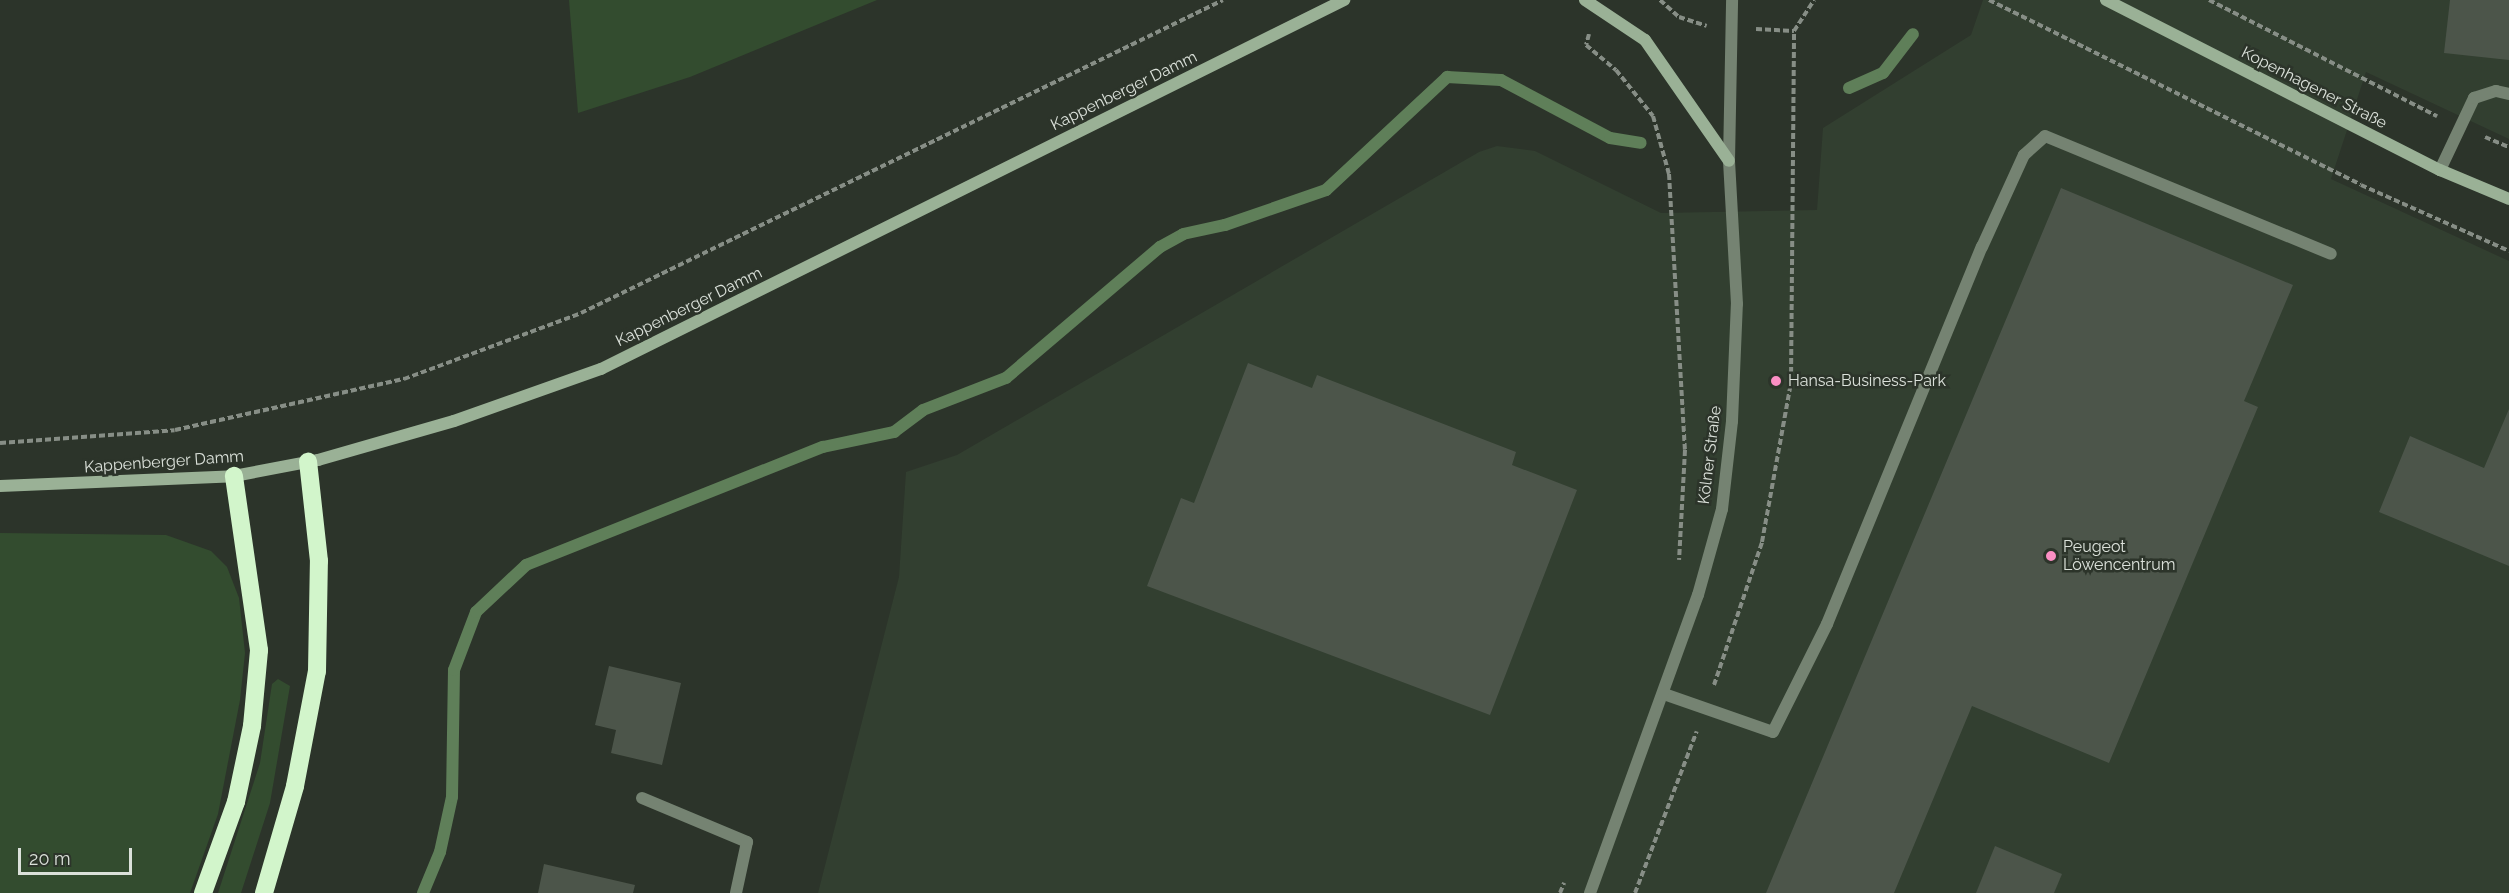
<!DOCTYPE html>
<meta charset="utf-8">
<style>
body{margin:0}
#map{position:relative;width:2509px;height:893px;overflow:hidden;background:#2c342a;font-family:Raleway,sans-serif}
div>[style]{position:absolute}
[style*='--x']{left:calc(var(--x)*1px);top:calc(var(--y)*1px);width:calc(var(--w)*1px);rotate:calc(var(--a)*1deg)}
.built>*{inset:0;background:#323f30}
.green>*{inset:0;background:#334c2f}
.stream>*{height:12px;margin:-6px;padding:0 6px;transform-origin:6px;border-radius:6px;background:#5f7f59}
.building>*{inset:0;background:#4c554a}
.path>*{height:4px;margin-top:-2px;transform-origin:0;background:repeating-linear-gradient(90deg,#878e86 0 6px,transparent 0 9px)}
.lane>*{height:12px;margin:-6px;padding:0 6px;transform-origin:6px;border-radius:6px;background:#758372}
.street>*{height:12px;margin:-6px;padding:0 6px;transform-origin:6px;border-radius:6px;background:#758372}
.secondary>*{height:12px;margin:-6px;padding:0 6px;transform-origin:6px;border-radius:6px;background:#9ab196}
.highway>*{height:18px;margin:-9px;padding:0 9px;transform-origin:9px;border-radius:9px;background:#d2f5cb}
.dots>*{width:16px;height:16px;translate:-50% -50%;box-sizing:border-box;border:3px solid #2c342a;border-radius:50%}
span{translate:-50% -50%;white-space:nowrap;text-align:center;line-height:1.15;-webkit-text-stroke:5px #2c342a;paint-order:stroke}
.street-label{font-size:16px;color:#dbe1da}
.poi-label{font-size:16px;color:#dbe1da}
.left{translate:0 -50%;text-align:left}
.scale{position:absolute;left:18px;top:848px;width:114px;height:27px;box-sizing:border-box;border:3px solid #dbe1da;border-top:0;padding-left:8px;font-size:18px;line-height:21px;white-space:nowrap;color:#dbe1da;-webkit-text-stroke:4px #2c342a;paint-order:stroke}
</style>
<div id="map">
<div class="built">
<div style="clip-path:polygon(1983px 0,2509px 0,2509px 139px,2366px 72px,2331px 179px,2509px 261px,2509px 893px,818px 893px,899px 577px,906px 472px,957px 455px,1479px 152px,1497px 146px,1535px 151px,1661px 213px,1817px 210px,1823px 128px,1971px 35px)"></div>
</div>
<div class="green">
<div style="clip-path:polygon(569px 0,877px 0,690px 77px,578px 113px)"></div>
<div style="clip-path:polygon(0 533px,166px 535px,211px 551px,227px 567px,239px 598px,245px 653px,240px 700px,218px 814px,190px 893px,0 893px)"></div>
<div style="clip-path:polygon(278px 679px,290px 686px,270px 803px,241px 893px,218px 893px,260px 763px,272px 684px)"></div>
</div>
<div class="stream">
<div style="--x:1849;--y:88;--w:37;--a:-24"></div>
<div style="--x:1883;--y:73;--w:49;--a:-52.4"></div>
<div style="--x:423;--y:893;--w:44;--a:-67.5"></div>
<div style="--x:440;--y:852;--w:56;--a:-77.7"></div>
<div style="--x:452;--y:797;--w:127;--a:-89.1"></div>
<div style="--x:454;--y:670;--w:62;--a:-69.2"></div>
<div style="--x:476;--y:612;--w:69;--a:-43.2"></div>
<div style="--x:526;--y:565;--w:320;--a:-21.7"></div>
<div style="--x:823;--y:447;--w:73;--a:-11.9"></div>
<div style="--x:894;--y:432;--w:36;--a:-37"></div>
<div style="--x:923;--y:410;--w:89;--a:-21.1"></div>
<div style="--x:1006;--y:378;--w:202;--a:-40.4"></div>
<div style="--x:1160;--y:247;--w:26;--a:-29"></div>
<div style="--x:1183;--y:234;--w:43;--a:-12.1"></div>
<div style="--x:1225;--y:225;--w:107;--a:-19.1"></div>
<div style="--x:1326;--y:190;--w:166;--a:-43"></div>
<div style="--x:1447;--y:77;--w:54;--a:3.2"></div>
<div style="--x:1501;--y:80;--w:123;--a:28"></div>
<div style="--x:1610;--y:138;--w:31;--a:9"></div>
</div>
<div class="building">
<div style="clip-path:polygon(2450px 0,2509px 0,2509px 60px,2444px 53px)"></div>
<div style="clip-path:polygon(2061px 188px,2293px 285px,2244px 401px,2258px 407px,2109px 763px,1972px 706px,1894px 893px,1766px 893px)"></div>
<div style="clip-path:polygon(1248px 363px,1312px 388px,1317px 375px,1516px 452px,1512px 465px,1577px 490px,1490px 715px,1147px 586px,1181px 498px,1194px 503px)"></div>
<div style="clip-path:polygon(2509px 409px,2509px 566px,2379px 512px,2410px 436px,2484px 468px)"></div>
<div style="clip-path:polygon(609px 666px,681px 683px,662px 765px,611px 753px,616px 730px,595px 725px)"></div>
<div style="clip-path:polygon(1995px 846px,2062px 874px,2054px 893px,1976px 893px)"></div>
<div style="clip-path:polygon(544px 864px,635px 885px,633px 893px,538px 893px)"></div>
</div>
<div class="path">
<div style="--x:1660;--y:0;--w:25;--a:42"></div>
<div style="--x:1679;--y:17;--w:29;--a:18"></div>
<div style="--x:1989;--y:0;--w:415;--a:26.4"></div>
<div style="--x:2361;--y:185;--w:162;--a:24"></div>
<div style="--x:2209;--y:0;--w:256;--a:27"></div>
<div style="--x:1756;--y:29;--w:38;--a:3"></div>
<div style="--x:1589;--y:34;--w:11;--a:105"></div>
<div style="--x:1586;--y:45;--w:39;--a:40"></div>
<div style="--x:1616;--y:70;--w:59;--a:51.2"></div>
<div style="--x:1653;--y:116;--w:60;--a:74.6"></div>
<div style="--x:1669;--y:174;--w:276;--a:86.7"></div>
<div style="--x:1685;--y:450;--w:110;--a:93.1"></div>
<div style="--x:2485;--y:137;--w:26;--a:23"></div>
<div style="--x:0;--y:443;--w:175;--a:-4.2"></div>
<div style="--x:175;--y:430;--w:235;--a:-12.6"></div>
<div style="--x:404;--y:379;--w:189;--a:-20.4"></div>
<div style="--x:581;--y:313;--w:714;--a:-25.99"></div>
<div style="--x:1714;--y:685;--w:151;--a:-71.4"></div>
<div style="--x:1762;--y:542;--w:163;--a:-79.7"></div>
<div style="--x:1791;--y:382;--w:351;--a:-89.5"></div>
<div style="--x:1794;--y:31;--w:37;--a:-57"></div>
<div style="--x:1560;--y:893;--w:11;--a:-68"></div>
<div style="--x:1635;--y:893;--w:173;--a:-69.1"></div>
</div>
<div class="lane">
<div style="--x:2440;--y:170;--w:80;--a:-64.7"></div>
<div style="--x:2474;--y:98;--w:23;--a:-18"></div>
<div style="--x:2496;--y:91;--w:13;--a:13"></div>
<div style="--x:1664;--y:694;--w:115;--a:19.2"></div>
<div style="--x:1773;--y:732;--w:121;--a:-63.4"></div>
<div style="--x:1827;--y:624;--w:408;--a:-67.7"></div>
<div style="--x:1982;--y:247;--w:101;--a:-65.5"></div>
<div style="--x:2024;--y:155;--w:28;--a:-42"></div>
<div style="--x:2045;--y:136;--w:309;--a:22.4"></div>
<div style="--x:642;--y:798;--w:114;--a:22.7"></div>
<div style="--x:747;--y:842;--w:52;--a:102.2"></div>
</div>
<div class="street">
<div style="--x:1590;--y:893;--w:317;--a:-70.1"></div>
<div style="--x:1698;--y:595;--w:89;--a:-74.4"></div>
<div style="--x:1722;--y:509;--w:89;--a:-83.5"></div>
<div style="--x:1732;--y:421;--w:117;--a:-87.6"></div>
<div style="--x:1737;--y:304;--w:143;--a:-93.2"></div>
<div style="--x:1729;--y:161;--w:161;--a:-88.9"></div>
</div>
<div class="secondary">
<div style="--x:1585;--y:0;--w:72;--a:33.7"></div>
<div style="--x:1645;--y:40;--w:147;--a:55.2"></div>
<div style="--x:2106;--y:0;--w:375;--a:27"></div>
<div style="--x:2440;--y:170;--w:75;--a:22.8"></div>
<div style="--x:0;--y:486;--w:234;--a:-2.4"></div>
<div style="--x:234;--y:476;--w:86;--a:-10.8"></div>
<div style="--x:318;--y:460;--w:141;--a:-16"></div>
<div style="--x:454;--y:421;--w:156;--a:-19.5"></div>
<div style="--x:601;--y:369;--w:830;--a:-26.41"></div>
</div>
<div class="highway">
<div style="--x:203;--y:893;--w:97;--a:-70.1"></div>
<div style="--x:236;--y:802;--w:78;--a:-78.1"></div>
<div style="--x:252;--y:726;--w:76;--a:-84.7"></div>
<div style="--x:259;--y:650;--w:176;--a:-98.2"></div>
<div style="--x:264;--y:893;--w:111;--a:-73.8"></div>
<div style="--x:295;--y:786;--w:117;--a:-79.2"></div>
<div style="--x:317;--y:671;--w:110;--a:-89"></div>
<div style="--x:319;--y:561;--w:100;--a:-96.3"></div>
</div>
<div class="dots">
<div style="left:1776px;top:381px;background:#fb8fc4"></div>
<div style="left:2051px;top:556px;background:#fb8fc4"></div>
</div>
<div class="street-label">
<span style="left:2314px;top:88px;rotate:27deg">Kopenhagener Straße</span>
<span style="left:1124px;top:91px;rotate:-26deg">Kappenberger Damm</span>
<span style="left:689px;top:307px;rotate:-26deg">Kappenberger Damm</span>
<span style="left:1710px;top:455px;rotate:-83deg">Kölner Straße</span>
<span style="left:164px;top:462px;rotate:-4deg">Kappenberger Damm</span>
</div>
<div class="poi-label">
<span class="left" style="left:1788px;top:381px">Hansa-Business-Park</span>
<span class="left" style="left:2063px;top:556px">Peugeot<br>Löwencentrum</span>
</div>
<div class="scale">20 m</div>
</div>
